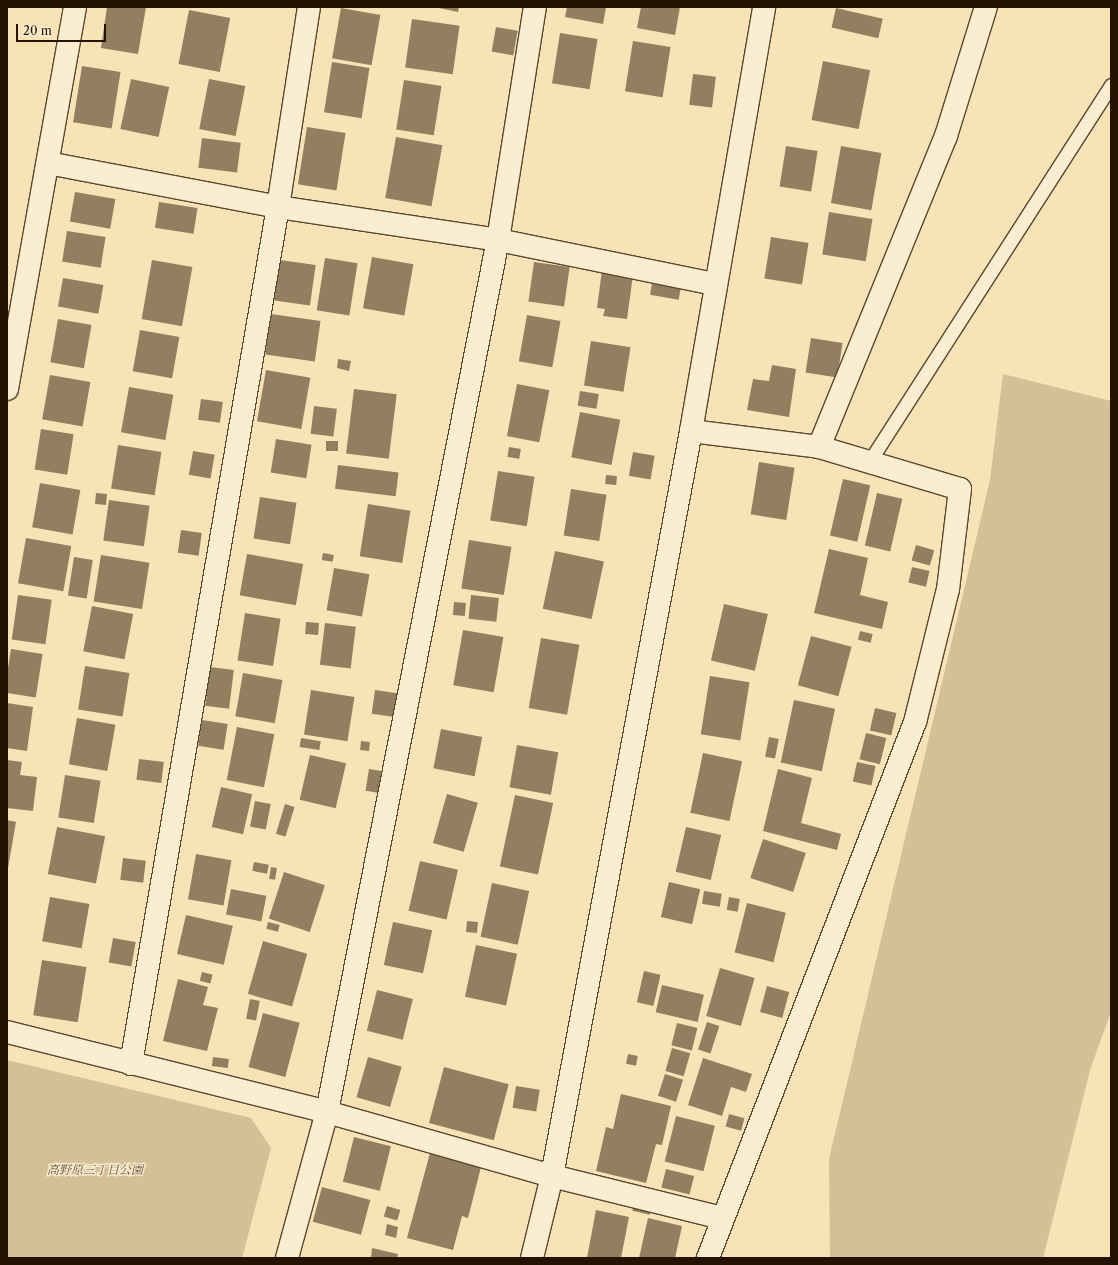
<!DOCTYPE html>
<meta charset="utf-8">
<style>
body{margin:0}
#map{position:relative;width:1118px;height:1265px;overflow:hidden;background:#f7e3b6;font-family:"Libre Caslon Text","Noto Serif JP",serif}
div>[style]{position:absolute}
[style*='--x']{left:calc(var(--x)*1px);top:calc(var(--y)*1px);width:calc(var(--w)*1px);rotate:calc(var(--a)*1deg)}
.green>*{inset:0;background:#d3c097}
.building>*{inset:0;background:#927f5f;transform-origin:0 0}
.roads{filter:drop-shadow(1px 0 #59472e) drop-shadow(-1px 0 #59472e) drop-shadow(0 1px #59472e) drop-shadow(0 -1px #59472e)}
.service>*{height:13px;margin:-6.5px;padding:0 6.5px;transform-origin:6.5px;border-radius:6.5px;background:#faedd0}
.minor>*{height:22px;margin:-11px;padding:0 11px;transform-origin:11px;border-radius:11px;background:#faedd0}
.tertiary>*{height:22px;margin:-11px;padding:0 11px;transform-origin:11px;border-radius:11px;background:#faedd0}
span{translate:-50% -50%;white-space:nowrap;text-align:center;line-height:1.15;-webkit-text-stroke:3px #faedd0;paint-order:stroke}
.park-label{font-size:12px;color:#615036;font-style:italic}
.frame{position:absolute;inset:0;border:8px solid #241301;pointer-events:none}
.scale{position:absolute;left:16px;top:24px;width:90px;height:18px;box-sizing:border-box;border:2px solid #241301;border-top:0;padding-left:5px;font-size:12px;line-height:14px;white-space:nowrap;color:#241301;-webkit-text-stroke:3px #faedd0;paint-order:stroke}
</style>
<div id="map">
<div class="green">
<div style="clip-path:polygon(1003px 374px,1111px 401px,1111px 1012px,1090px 1070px,1043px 1258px,830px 1258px,829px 1159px,990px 480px)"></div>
<div style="clip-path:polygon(7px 1060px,251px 1118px,271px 1148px,242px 1258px,7px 1258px)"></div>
</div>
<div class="building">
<div style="clip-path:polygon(107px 7px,146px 7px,138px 54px,101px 48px)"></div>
<div style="clip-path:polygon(434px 7px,459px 7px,458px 12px)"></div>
<div style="clip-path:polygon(567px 7px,606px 7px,603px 24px,565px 17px)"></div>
<div style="clip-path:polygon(641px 7px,680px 7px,675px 35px,637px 28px)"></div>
<div style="left:341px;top:8px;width:40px;height:51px;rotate:10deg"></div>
<div style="left:836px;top:8px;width:48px;height:20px;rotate:13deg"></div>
<div style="left:189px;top:10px;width:42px;height:55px;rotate:11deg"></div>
<div style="left:412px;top:19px;width:48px;height:49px;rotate:8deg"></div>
<div style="left:496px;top:27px;width:22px;height:25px;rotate:10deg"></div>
<div style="left:560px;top:33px;width:38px;height:51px;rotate:9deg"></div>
<div style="left:633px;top:41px;width:38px;height:51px;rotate:9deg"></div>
<div style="left:823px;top:61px;width:48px;height:60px;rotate:11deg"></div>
<div style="left:332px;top:62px;width:38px;height:51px;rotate:9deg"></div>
<div style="left:82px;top:66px;width:39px;height:57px;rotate:9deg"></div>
<div style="left:693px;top:74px;width:23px;height:31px;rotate:7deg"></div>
<div style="left:131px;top:79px;width:39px;height:51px;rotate:12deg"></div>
<div style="left:209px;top:79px;width:37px;height:51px;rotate:11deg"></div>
<div style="left:404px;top:80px;width:38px;height:50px;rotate:9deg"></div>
<div style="left:307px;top:127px;width:39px;height:58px;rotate:9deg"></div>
<div style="left:396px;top:137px;width:47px;height:62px;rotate:10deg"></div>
<div style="left:202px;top:138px;width:39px;height:30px;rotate:7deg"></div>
<div style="left:786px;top:146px;width:32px;height:41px;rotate:9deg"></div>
<div style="left:841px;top:146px;width:41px;height:58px;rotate:10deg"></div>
<div style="left:75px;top:192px;width:41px;height:30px;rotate:10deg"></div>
<div style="left:159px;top:202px;width:39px;height:26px;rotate:9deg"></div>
<div style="left:829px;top:212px;width:44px;height:43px;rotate:9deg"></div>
<div style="left:67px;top:231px;width:39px;height:31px;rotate:9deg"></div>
<div style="left:771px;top:237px;width:38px;height:42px;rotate:9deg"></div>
<div style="left:372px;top:257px;width:42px;height:52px;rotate:10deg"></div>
<div style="left:325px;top:258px;width:33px;height:53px;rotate:9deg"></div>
<div style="left:152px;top:260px;width:41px;height:60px;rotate:10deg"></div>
<div style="left:280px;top:260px;width:36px;height:41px;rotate:8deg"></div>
<div style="left:534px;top:262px;width:36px;height:40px;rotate:8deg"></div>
<div style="clip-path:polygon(602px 270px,633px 275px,627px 319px,603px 316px,605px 309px,597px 308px)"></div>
<div style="left:63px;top:278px;width:41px;height:29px;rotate:10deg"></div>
<div style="left:653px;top:278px;width:29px;height:17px;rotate:10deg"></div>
<div style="left:271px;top:314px;width:50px;height:41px;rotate:8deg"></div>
<div style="left:527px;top:315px;width:34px;height:47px;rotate:10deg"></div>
<div style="left:58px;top:319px;width:34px;height:44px;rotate:10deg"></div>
<div style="left:140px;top:330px;width:40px;height:42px;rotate:10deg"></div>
<div style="left:811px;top:338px;width:32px;height:35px;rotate:9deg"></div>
<div style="left:591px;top:341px;width:40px;height:45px;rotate:9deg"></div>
<div style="clip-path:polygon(338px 359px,351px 361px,349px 371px,337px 368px)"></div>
<div style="clip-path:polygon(772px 365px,796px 369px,789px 417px,747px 410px,753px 379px,769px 381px)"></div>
<div style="left:266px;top:370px;width:45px;height:52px;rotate:10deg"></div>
<div style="left:50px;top:375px;width:41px;height:45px;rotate:10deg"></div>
<div style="left:517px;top:384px;width:33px;height:53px;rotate:11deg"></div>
<div style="left:129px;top:387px;width:45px;height:46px;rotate:10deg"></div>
<div style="left:354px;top:389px;width:43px;height:65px;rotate:7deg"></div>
<div style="left:580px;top:391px;width:19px;height:15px;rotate:9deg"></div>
<div style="left:201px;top:399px;width:22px;height:21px;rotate:8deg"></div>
<div style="left:314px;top:406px;width:23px;height:28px;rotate:7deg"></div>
<div style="left:580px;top:412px;width:41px;height:46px;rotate:11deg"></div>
<div style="left:41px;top:429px;width:33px;height:41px;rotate:9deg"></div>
<div style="left:276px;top:439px;width:36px;height:34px;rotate:9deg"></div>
<div style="left:326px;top:441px;width:12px;height:10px"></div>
<div style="left:118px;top:445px;width:44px;height:44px;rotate:9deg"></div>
<div style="left:509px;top:447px;width:12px;height:10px;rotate:9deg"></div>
<div style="left:193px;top:451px;width:22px;height:24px;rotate:10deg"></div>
<div style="left:633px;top:452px;width:22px;height:24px;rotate:10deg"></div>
<div style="left:759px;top:462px;width:36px;height:53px;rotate:9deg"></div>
<div style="left:338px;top:465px;width:61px;height:24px;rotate:7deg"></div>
<div style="left:498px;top:471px;width:37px;height:50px;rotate:9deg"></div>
<div style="left:606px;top:475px;width:11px;height:9px;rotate:5deg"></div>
<div style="left:843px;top:479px;width:28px;height:58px;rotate:13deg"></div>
<div style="left:40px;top:483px;width:41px;height:45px;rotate:10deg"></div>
<div style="left:571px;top:489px;width:36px;height:47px;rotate:9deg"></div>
<div style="left:96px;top:493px;width:11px;height:11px;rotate:5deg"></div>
<div style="left:877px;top:493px;width:26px;height:54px;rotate:13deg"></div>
<div style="left:260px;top:497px;width:37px;height:42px;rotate:9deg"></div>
<div style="left:109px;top:500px;width:41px;height:41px;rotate:8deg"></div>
<div style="left:368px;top:504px;width:43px;height:53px;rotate:9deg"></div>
<div style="left:181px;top:530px;width:21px;height:23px;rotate:8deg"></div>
<div style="left:26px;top:538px;width:46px;height:46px;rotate:10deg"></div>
<div style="left:469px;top:540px;width:43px;height:49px;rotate:9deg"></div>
<div style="left:916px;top:545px;width:19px;height:16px;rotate:16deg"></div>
<div style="clip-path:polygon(829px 549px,868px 558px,860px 595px,888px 602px,882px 629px,814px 613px)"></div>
<div style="left:555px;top:551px;width:50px;height:59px;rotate:12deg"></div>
<div style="left:323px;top:553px;width:11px;height:7px;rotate:10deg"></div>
<div style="left:247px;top:554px;width:57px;height:42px;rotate:10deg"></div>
<div style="left:101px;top:555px;width:49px;height:47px;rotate:9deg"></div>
<div style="left:74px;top:557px;width:19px;height:39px;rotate:9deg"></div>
<div style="left:912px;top:567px;width:18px;height:16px;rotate:13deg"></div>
<div style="left:334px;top:568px;width:36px;height:43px;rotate:10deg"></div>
<div style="left:18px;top:595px;width:34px;height:45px;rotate:8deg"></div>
<div style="left:471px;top:595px;width:28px;height:24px;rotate:6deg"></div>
<div style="left:454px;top:602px;width:12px;height:13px;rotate:5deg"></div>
<div style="left:724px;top:604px;width:45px;height:58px;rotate:13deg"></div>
<div style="left:92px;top:606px;width:42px;height:46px;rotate:11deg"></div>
<div style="left:245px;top:613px;width:36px;height:48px;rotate:9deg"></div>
<div style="left:306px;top:622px;width:13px;height:12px;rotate:4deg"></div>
<div style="left:325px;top:623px;width:31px;height:42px;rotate:7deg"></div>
<div style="left:463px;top:630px;width:41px;height:56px;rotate:10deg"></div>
<div style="left:860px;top:631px;width:13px;height:9px;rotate:13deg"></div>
<div style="left:811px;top:636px;width:42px;height:51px;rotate:15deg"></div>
<div style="left:541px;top:638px;width:39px;height:71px;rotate:10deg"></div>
<div style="left:11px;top:649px;width:32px;height:44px;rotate:9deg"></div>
<div style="left:85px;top:666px;width:45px;height:44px;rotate:9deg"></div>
<div style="left:210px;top:667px;width:24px;height:39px;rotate:7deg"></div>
<div style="left:243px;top:673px;width:40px;height:44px;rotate:10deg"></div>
<div style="left:710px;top:676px;width:40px;height:59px;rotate:9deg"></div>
<div style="left:311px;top:690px;width:44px;height:45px;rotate:9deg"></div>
<div style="left:375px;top:690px;width:28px;height:24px;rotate:8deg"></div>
<div style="left:794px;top:700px;width:42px;height:64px;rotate:12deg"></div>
<div style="clip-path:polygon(7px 703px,33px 707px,27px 751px,7px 748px)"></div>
<div style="left:875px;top:708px;width:22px;height:23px;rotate:13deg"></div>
<div style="left:77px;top:718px;width:39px;height:47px;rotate:10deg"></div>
<div style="left:202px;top:720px;width:26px;height:26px;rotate:9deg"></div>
<div style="left:237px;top:727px;width:38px;height:54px;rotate:11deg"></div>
<div style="left:441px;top:729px;width:42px;height:40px;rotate:11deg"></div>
<div style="left:866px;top:733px;width:21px;height:27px;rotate:14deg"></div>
<div style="left:769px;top:737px;width:10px;height:20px;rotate:11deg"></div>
<div style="left:301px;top:738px;width:20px;height:9px;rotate:9deg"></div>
<div style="left:361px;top:741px;width:9px;height:9px;rotate:6deg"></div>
<div style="left:517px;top:745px;width:42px;height:43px;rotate:10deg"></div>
<div style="left:703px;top:753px;width:40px;height:61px;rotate:12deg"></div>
<div style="left:310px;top:755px;width:37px;height:46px;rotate:13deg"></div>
<div style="left:139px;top:759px;width:25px;height:21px;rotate:7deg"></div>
<div style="clip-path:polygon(7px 760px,22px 762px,20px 775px,37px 777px,33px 811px,7px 808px)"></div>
<div style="left:857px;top:762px;width:19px;height:20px;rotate:12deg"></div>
<div style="left:369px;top:769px;width:19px;height:22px;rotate:9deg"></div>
<div style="clip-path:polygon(778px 769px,812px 778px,801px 823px,841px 834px,837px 850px,763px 831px)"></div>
<div style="left:65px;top:775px;width:36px;height:43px;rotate:9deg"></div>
<div style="left:221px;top:787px;width:32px;height:41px;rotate:13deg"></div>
<div style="left:447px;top:794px;width:32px;height:51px;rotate:16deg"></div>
<div style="left:515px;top:795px;width:39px;height:73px;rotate:12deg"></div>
<div style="left:255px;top:801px;width:16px;height:26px;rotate:11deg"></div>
<div style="left:285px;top:804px;width:10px;height:31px;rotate:17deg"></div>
<div style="clip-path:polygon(7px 820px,16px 822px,8px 868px,7px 867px)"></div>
<div style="left:57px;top:827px;width:49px;height:48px;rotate:11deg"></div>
<div style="left:686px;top:827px;width:36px;height:46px;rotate:13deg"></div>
<div style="left:763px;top:839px;width:45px;height:41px;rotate:18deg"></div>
<div style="left:196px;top:854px;width:36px;height:46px;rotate:10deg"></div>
<div style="left:123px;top:858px;width:23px;height:22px;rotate:7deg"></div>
<div style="left:420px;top:861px;width:39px;height:51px;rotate:13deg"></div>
<div style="left:254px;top:862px;width:15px;height:9px;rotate:11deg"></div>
<div style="left:271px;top:867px;width:6px;height:12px;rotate:9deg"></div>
<div style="left:284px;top:872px;width:43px;height:49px;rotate:18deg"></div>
<div style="left:669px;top:882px;width:32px;height:36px;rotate:13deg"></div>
<div style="left:492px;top:883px;width:38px;height:55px;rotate:12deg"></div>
<div style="left:231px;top:889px;width:36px;height:26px;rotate:11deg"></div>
<div style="left:704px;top:891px;width:18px;height:13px;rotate:9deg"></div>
<div style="left:50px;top:897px;width:40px;height:45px;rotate:10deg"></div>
<div style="left:729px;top:897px;width:11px;height:13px;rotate:10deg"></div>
<div style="left:747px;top:903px;width:40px;height:51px;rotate:14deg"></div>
<div style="left:186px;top:915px;width:48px;height:40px;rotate:13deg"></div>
<div style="left:467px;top:921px;width:11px;height:11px;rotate:5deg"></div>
<div style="left:268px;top:922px;width:12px;height:7px;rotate:14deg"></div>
<div style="left:393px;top:922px;width:40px;height:44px;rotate:12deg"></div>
<div style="left:113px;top:938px;width:23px;height:25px;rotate:10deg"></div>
<div style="left:263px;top:941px;width:46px;height:55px;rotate:16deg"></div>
<div style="left:476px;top:945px;width:42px;height:53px;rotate:12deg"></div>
<div style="left:42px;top:960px;width:45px;height:56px;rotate:9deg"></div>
<div style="left:720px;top:968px;width:36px;height:50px;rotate:16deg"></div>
<div style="left:644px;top:971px;width:17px;height:32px;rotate:13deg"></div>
<div style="left:202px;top:972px;width:11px;height:9px;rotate:15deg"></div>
<div style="clip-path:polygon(178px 979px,208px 987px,203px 1005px,218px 1008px,207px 1051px,163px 1041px)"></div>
<div style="left:662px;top:985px;width:43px;height:28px;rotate:13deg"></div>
<div style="left:767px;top:986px;width:23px;height:27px;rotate:15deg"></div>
<div style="left:377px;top:990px;width:37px;height:42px;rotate:14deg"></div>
<div style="left:250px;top:999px;width:10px;height:20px;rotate:11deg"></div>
<div style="left:263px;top:1013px;width:38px;height:56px;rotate:15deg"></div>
<div style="left:707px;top:1022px;width:13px;height:29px;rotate:18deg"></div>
<div style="left:677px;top:1023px;width:21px;height:23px;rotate:14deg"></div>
<div style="left:672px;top:1048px;width:19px;height:24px;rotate:16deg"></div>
<div style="left:628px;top:1054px;width:10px;height:10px;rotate:11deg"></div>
<div style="left:213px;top:1057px;width:16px;height:9px;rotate:7deg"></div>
<div style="left:368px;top:1057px;width:35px;height:42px;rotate:16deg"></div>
<div style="clip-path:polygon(703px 1058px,752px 1074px,746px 1092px,731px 1087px,722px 1116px,688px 1105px)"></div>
<div style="left:444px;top:1067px;width:67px;height:58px;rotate:15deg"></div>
<div style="left:665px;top:1074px;width:19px;height:23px;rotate:18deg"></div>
<div style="left:516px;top:1086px;width:24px;height:22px;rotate:9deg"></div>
<div style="clip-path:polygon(621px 1094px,671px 1106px,662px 1145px,656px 1144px,646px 1183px,596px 1171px,606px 1127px,613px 1129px)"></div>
<div style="left:729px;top:1114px;width:16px;height:13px;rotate:15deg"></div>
<div style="left:676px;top:1116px;width:40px;height:47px;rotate:14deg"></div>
<div style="left:354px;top:1137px;width:38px;height:46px;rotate:14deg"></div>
<div style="clip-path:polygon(430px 1153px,481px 1167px,468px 1218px,462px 1216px,453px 1250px,407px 1238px)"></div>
<div style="left:666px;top:1169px;width:29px;height:19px;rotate:14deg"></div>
<div style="left:322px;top:1187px;width:50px;height:36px;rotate:15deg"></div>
<div style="left:634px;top:1204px;width:18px;height:7px;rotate:13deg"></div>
<div style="left:387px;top:1206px;width:14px;height:11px;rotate:17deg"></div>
<div style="clip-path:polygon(596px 1210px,629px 1217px,621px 1258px,587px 1258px)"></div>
<div style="clip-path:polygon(648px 1218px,682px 1226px,675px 1258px,639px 1258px)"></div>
<div style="clip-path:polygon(387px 1224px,398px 1227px,396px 1238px,385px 1235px)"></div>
<div style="clip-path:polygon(372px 1248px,398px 1254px,397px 1258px,371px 1258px)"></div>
</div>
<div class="roads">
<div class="service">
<div style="--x:869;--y:462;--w:448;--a:-57.3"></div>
</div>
<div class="minor">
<div style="--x:48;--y:163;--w:234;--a:10.8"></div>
<div style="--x:278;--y:207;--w:222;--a:8.5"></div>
<div style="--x:498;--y:240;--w:221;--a:11.5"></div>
<div style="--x:7;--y:389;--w:388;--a:-79.9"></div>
<div style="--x:691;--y:431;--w:129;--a:7.1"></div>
<div style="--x:819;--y:447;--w:147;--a:16.6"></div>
<div style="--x:960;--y:489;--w:101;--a:96.8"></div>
<div style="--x:948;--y:589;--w:137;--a:103.9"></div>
<div style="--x:915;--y:722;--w:575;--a:111.12"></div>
<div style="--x:819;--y:447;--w:336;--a:-67.8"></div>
<div style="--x:946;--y:136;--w:135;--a:-72.8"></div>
<div style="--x:7;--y:1032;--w:330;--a:14"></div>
<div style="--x:327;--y:1112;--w:234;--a:15.9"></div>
<div style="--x:552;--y:1176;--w:175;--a:13.9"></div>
<div style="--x:131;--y:1064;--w:870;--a:-80.27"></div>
<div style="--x:278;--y:207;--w:202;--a:-81.2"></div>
<div style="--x:287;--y:1258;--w:151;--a:-74.7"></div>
<div style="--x:327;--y:1112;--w:889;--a:-78.91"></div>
<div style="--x:498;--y:240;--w:236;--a:-81"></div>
</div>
<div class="tertiary">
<div style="--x:532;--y:1258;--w:84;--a:-76.3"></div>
<div style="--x:552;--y:1176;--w:758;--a:-79.43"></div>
<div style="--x:691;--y:431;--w:430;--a:-80.2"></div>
</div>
</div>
<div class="park-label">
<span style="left:95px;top:1170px">高野原三丁目公園</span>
</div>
<div class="frame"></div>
<div class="scale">20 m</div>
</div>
